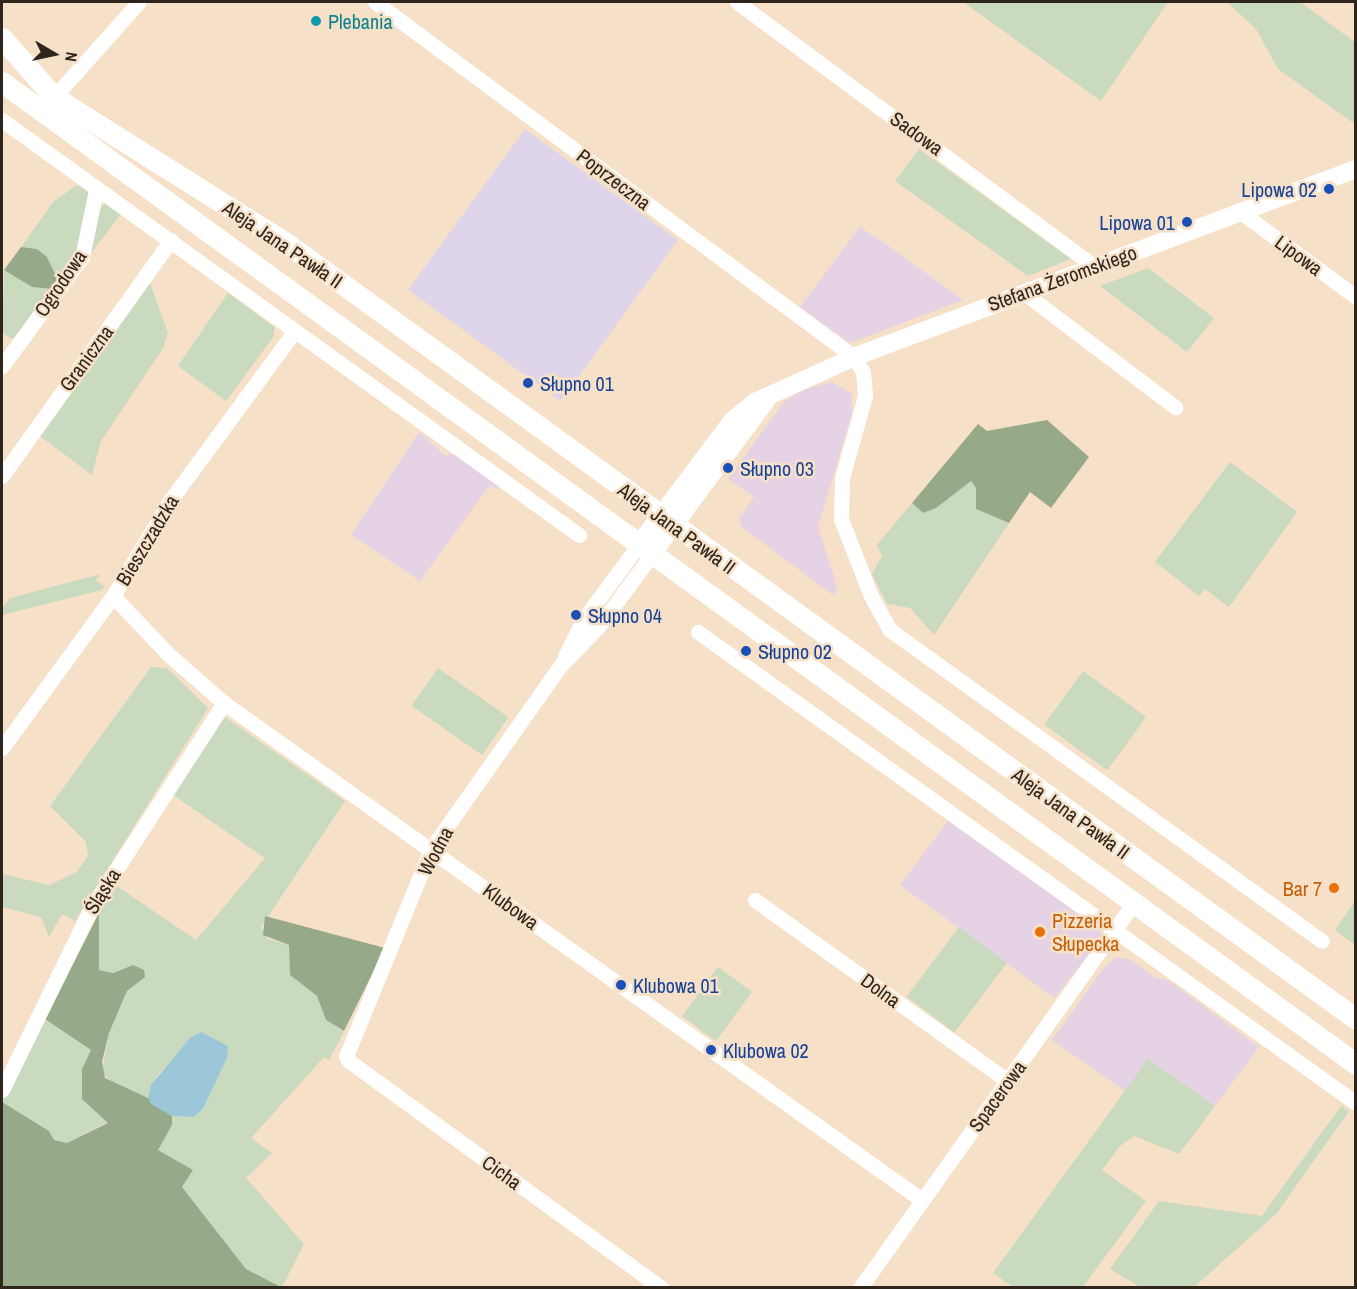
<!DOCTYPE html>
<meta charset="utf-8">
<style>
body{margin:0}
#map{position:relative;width:1357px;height:1289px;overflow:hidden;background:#f6e0c7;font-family:"Archivo Narrow",sans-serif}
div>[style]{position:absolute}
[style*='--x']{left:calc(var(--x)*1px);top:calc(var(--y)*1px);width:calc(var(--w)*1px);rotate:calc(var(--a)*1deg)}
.commercial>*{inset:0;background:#e5d3e5}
.education>*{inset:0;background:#dfd5ea;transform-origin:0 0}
.green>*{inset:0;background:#c9dabf;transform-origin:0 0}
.forest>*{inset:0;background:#96aa89}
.water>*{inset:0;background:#9cc7d9}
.minor>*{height:15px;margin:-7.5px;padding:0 7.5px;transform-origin:7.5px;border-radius:7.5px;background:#fff}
.tertiary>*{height:18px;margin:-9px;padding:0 9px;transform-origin:9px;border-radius:9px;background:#fff}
.secondary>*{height:21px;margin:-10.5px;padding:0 10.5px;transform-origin:10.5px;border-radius:10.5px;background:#fff}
.dots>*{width:16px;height:16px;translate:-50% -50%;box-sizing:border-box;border:3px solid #f6e0c7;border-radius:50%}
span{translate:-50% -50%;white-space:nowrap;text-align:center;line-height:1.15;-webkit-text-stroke:5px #f6e0c7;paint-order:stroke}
.culture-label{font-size:20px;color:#0d838f}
.left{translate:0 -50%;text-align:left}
.street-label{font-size:20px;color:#2e261d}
.transit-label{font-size:20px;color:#164399}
.right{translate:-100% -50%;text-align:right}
.food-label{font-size:20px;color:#c56008}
.frame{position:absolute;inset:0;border:3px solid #2e261d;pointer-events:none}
.north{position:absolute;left:24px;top:24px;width:60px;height:60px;-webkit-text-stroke:4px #f6e0c7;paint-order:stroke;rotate:99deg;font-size:16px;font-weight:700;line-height:24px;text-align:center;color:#2e261d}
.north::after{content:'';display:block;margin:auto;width:21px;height:27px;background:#2e261d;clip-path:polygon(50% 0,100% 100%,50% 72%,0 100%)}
</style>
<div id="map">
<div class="commercial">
<div style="clip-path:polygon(860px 227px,883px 242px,963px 300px,850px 343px,800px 307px)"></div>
<div style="clip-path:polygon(832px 382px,852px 394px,852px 413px,818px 527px,837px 586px,834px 596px,743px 528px,739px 519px,754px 497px,728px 479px,784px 402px,805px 389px)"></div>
<div style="clip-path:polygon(419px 432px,446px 456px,454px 453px,500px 484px,496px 489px,490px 485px,420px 581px,351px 535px)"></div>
<div style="clip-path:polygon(948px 821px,1101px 930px,1102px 935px,1092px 951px,1054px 998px,900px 885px)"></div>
<div style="clip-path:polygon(1116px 957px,1131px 960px,1154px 977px,1169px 981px,1259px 1047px,1215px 1106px,1148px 1059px,1125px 1091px,1052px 1040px,1105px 966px)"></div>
</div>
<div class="education">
<div style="left:525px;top:129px;width:189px;height:199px;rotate:36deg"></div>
</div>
<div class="green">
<div style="clip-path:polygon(963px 2px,1168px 2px,1101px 101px)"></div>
<div style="clip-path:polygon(1227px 2px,1300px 2px,1355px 42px,1355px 124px,1278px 69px,1256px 29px)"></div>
<div style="clip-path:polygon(919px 149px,1071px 259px,1028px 276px,895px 181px)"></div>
<div style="clip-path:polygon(77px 185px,90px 193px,78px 256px,59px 282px,47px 257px,37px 249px,21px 247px,53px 202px)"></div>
<div style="clip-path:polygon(106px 203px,121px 214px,89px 256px,100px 208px)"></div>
<div style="clip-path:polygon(1148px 268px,1214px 318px,1187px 352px,1100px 286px)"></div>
<div style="clip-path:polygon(4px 270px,32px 287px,53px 289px,15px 341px,2px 332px)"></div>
<div style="clip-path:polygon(149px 280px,168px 333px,163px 348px,101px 441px,92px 475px,37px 434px)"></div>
<div style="clip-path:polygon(228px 293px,274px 327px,274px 336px,226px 401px,178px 366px)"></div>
<div style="clip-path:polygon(1230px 462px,1297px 512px,1229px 607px,1205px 589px,1199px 596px,1155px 562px)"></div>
<div style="clip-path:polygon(971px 481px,976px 488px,976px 509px,1009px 523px,934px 635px,910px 608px,887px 604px,872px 574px,882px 556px,877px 545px,912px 503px,923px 513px)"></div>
<div style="clip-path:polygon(101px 574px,96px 580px,104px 586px,102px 590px,2px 615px,2px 608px,10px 598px)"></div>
<div style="clip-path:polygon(151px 667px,167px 668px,208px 708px,75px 921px,62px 914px,49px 937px,41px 917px,2px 907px,2px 874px,49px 885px,77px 872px,88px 856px,86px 842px,50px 806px)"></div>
<div style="left:438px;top:668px;width:86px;height:46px;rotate:35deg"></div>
<div style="left:1083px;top:671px;width:78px;height:66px;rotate:36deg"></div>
<div style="clip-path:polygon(225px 717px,345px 801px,261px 927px,268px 939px,289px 945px,290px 975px,317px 996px,326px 1020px,344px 1032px,329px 1060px,324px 1057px,251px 1138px,272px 1153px,246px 1178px,304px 1244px,282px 1287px,246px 1269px,182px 1187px,193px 1170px,157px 1150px,172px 1125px,172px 1116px,194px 1117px,203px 1109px,227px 1058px,180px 1051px,157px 1076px,148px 1098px,112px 1084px,102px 1071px,109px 1033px,127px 991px,135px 984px,127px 967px,113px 973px,99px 970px,97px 964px,99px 913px,114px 884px,196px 940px,265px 858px,173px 795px)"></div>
<div style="clip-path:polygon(1355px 901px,1355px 945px,1335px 930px)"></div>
<div style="left:959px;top:927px;width:60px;height:87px;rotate:37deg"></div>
<div style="left:718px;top:967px;width:42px;height:61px;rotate:36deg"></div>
<div style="clip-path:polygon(45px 1019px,91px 1050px,82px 1069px,108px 1122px,67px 1143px,54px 1140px,49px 1131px,2px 1102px)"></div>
<div style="clip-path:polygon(1148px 1059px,1215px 1106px,1179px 1154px,1134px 1136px,1120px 1146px,1102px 1170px,1146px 1201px,1083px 1287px,1013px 1287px,993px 1273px)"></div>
<div style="clip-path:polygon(1341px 1106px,1349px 1111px,1277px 1213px,1194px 1287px,1140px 1287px,1110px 1269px,1159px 1201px,1262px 1216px)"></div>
</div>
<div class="forest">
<div style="clip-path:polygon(21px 247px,37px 249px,47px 257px,59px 282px,53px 289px,32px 287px,4px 270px)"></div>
<div style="clip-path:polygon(1047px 420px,1089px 457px,1051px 508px,1030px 492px,1009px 523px,976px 509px,976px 488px,971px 481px,936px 508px,923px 513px,912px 503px,978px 424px,987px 431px)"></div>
<div style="clip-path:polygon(99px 913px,99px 970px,113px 973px,133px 965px,144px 970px,145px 977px,127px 991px,109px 1033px,102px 1062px,105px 1078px,148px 1098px,172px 1116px,172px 1125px,158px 1150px,193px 1170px,182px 1187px,246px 1269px,281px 1287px,2px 1288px,2px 1102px,49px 1131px,54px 1140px,67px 1143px,108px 1123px,82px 1099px,82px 1069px,91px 1050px,45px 1019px)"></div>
<div style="clip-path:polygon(265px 916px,385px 948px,344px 1031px,326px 1020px,317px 996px,290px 975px,289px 945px,263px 935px)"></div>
</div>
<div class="water">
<div style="clip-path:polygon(201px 1032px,228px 1046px,227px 1058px,203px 1109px,194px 1117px,172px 1116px,151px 1104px,148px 1098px,151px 1085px,190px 1038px)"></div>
</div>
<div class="minor">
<div style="--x:375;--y:2;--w:596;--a:36.54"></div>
<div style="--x:854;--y:357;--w:17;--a:59"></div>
<div style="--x:863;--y:372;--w:24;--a:85"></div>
<div style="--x:865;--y:396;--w:85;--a:105.7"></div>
<div style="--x:842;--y:478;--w:41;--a:91.4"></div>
<div style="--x:841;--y:519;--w:83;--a:68.7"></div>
<div style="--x:871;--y:596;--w:39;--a:61"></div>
<div style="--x:890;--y:630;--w:532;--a:35.75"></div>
<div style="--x:737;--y:2;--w:445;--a:36.5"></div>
<div style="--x:54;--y:97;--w:127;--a:-48.2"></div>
<div style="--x:2;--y:120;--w:711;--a:35.73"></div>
<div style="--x:1242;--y:213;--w:142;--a:36.4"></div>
<div style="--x:1023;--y:292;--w:191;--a:37.1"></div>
<div style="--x:2;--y:366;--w:135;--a:-53.7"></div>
<div style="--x:82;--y:257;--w:68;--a:-78.2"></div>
<div style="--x:2;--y:476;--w:290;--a:-54.4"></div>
<div style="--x:653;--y:553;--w:92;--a:126.6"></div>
<div style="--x:598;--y:627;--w:54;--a:134.3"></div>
<div style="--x:560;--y:666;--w:224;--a:125.2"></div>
<div style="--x:431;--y:849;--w:224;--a:112.3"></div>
<div style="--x:346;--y:1056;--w:6;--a:59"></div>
<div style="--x:349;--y:1061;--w:386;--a:36"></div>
<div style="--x:113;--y:596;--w:80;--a:46.5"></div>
<div style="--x:168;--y:654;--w:74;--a:41.2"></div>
<div style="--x:224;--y:703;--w:857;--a:35.45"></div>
<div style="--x:698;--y:632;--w:809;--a:35.6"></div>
<div style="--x:564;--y:658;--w:42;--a:-63.4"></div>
<div style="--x:583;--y:620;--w:96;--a:-53.5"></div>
<div style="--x:2;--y:748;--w:188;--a:-53.9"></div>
<div style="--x:113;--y:596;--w:109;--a:-59.2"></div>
<div style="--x:169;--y:502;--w:210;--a:-53.7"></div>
<div style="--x:755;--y:900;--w:311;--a:35.6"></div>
<div style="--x:2;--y:1090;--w:200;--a:-63.9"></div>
<div style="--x:90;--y:910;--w:247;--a:-57.1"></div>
<div style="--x:860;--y:1288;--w:471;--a:-54.6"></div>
</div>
<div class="tertiary">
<div style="--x:640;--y:543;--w:153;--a:-53"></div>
<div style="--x:732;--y:421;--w:30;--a:-40"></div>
<div style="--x:755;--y:402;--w:109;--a:-24.4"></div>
<div style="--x:854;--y:357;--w:536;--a:-20.53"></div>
<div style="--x:653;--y:553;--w:189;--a:-53.4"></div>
</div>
<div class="secondary">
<div style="--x:2;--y:38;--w:79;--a:48.6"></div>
<div style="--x:54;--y:97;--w:274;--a:32.2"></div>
<div style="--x:286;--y:243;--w:1322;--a:35.95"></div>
<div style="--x:2;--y:82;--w:1673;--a:35.95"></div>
</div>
<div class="dots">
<div style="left:316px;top:21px;background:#0f9aa8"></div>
<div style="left:1329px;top:189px;background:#1a4fb4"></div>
<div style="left:1187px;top:222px;background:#1a4fb4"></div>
<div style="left:528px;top:383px;background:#1a4fb4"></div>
<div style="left:728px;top:468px;background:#1a4fb4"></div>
<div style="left:576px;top:615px;background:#1a4fb4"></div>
<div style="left:746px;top:651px;background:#1a4fb4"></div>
<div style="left:1334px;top:888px;background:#e8710a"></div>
<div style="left:1040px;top:932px;background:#e8710a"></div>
<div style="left:621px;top:985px;background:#1a4fb4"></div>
<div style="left:711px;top:1050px;background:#1a4fb4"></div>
</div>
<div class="culture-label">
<span class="left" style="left:328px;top:21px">Plebania</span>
</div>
<div class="street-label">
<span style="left:917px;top:133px;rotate:36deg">Sadowa</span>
<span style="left:614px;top:179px;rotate:37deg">Poprzeczna</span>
<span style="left:283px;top:244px;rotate:34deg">Aleja Jana Pawła II</span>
<span style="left:1299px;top:255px;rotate:36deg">Lipowa</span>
<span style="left:1062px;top:278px;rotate:-20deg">Stefana Żeromskiego</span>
<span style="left:60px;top:283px;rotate:-56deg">Ogrodowa</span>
<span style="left:86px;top:358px;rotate:-54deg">Graniczna</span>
<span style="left:677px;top:528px;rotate:36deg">Aleja Jana Pawła II</span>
<span style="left:147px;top:540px;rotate:-59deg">Bieszczadzka</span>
<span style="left:1071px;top:813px;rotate:36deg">Aleja Jana Pawła II</span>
<span style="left:435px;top:851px;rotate:-62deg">Wodna</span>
<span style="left:102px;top:891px;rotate:-58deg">Śląska</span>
<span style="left:511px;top:906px;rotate:36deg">Klubowa</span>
<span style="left:881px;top:990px;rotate:36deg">Dolna</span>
<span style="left:997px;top:1096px;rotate:-54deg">Spacerowa</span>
<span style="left:502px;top:1172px;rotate:36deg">Cicha</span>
</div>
<div class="transit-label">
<span class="right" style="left:1317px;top:189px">Lipowa 02</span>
<span class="right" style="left:1175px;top:222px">Lipowa 01</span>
<span class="left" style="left:540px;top:383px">Słupno 01</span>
<span class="left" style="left:740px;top:468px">Słupno 03</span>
<span class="left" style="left:588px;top:615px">Słupno 04</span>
<span class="left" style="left:758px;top:651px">Słupno 02</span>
<span class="left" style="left:633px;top:985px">Klubowa 01</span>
<span class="left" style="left:723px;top:1050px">Klubowa 02</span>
</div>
<div class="food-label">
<span class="right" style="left:1322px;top:888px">Bar 7</span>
<span class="left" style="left:1052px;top:932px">Pizzeria<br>Słupecka</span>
</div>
<div class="frame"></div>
<div class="north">N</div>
</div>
